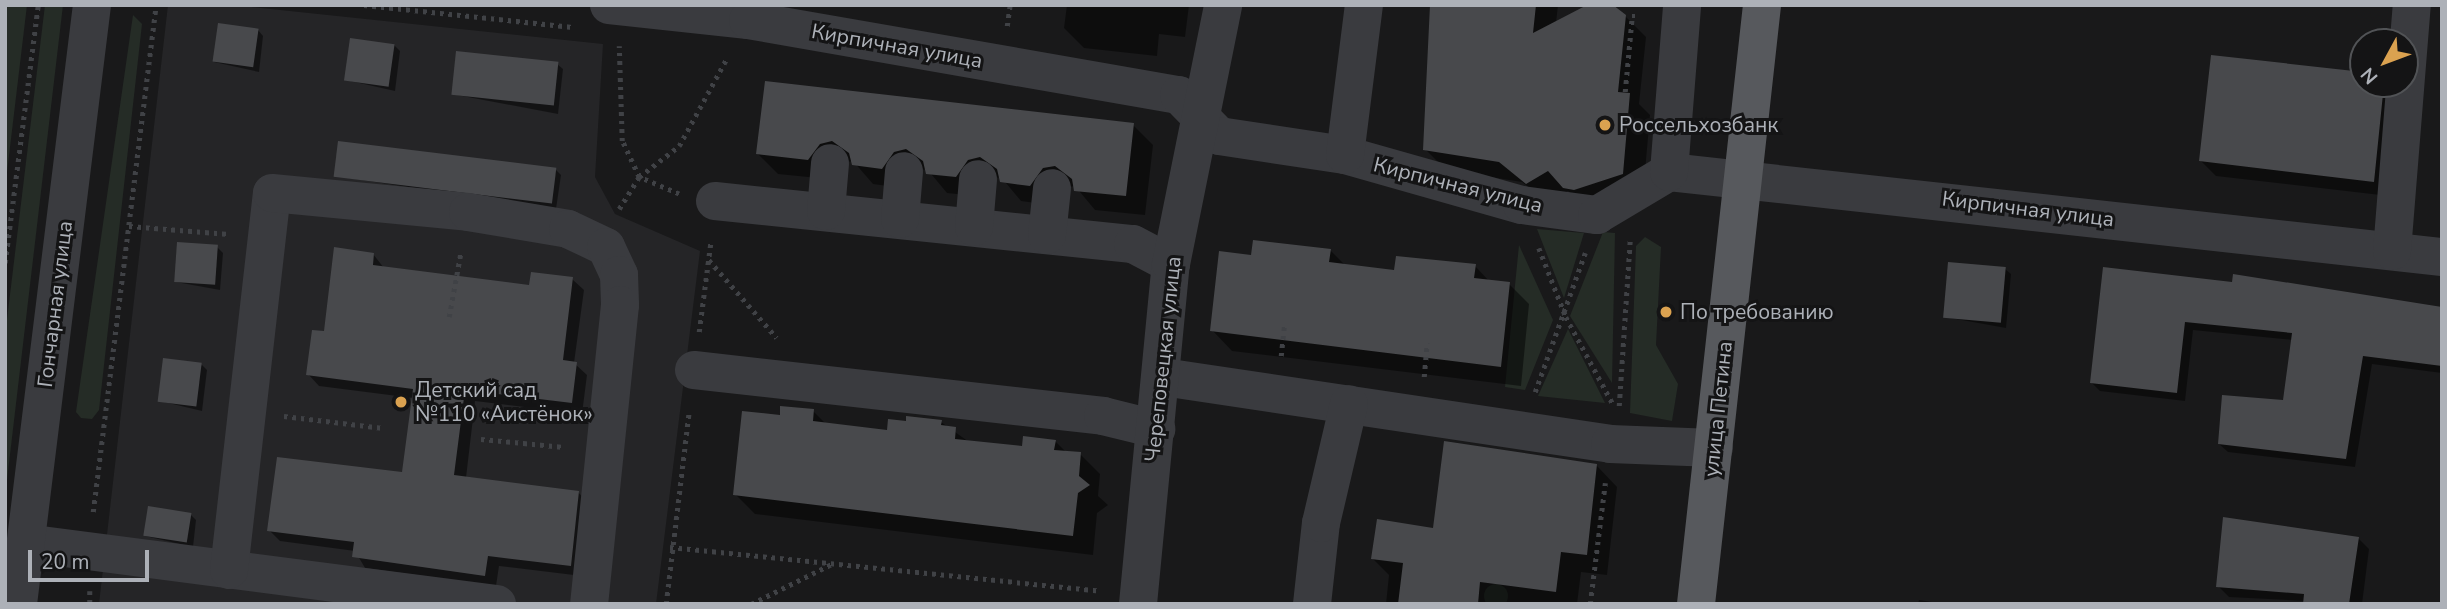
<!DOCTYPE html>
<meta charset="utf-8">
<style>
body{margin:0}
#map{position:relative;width:2447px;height:609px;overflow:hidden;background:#19191a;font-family:"Nunito Sans",sans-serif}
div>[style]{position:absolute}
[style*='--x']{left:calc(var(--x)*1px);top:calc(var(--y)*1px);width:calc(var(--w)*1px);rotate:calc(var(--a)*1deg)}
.built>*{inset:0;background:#252527}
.green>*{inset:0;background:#252c26}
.round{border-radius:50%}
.shadow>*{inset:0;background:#0007}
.building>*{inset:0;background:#48494c;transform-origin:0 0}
.path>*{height:4.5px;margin-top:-2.25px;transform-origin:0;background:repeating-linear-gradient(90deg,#404246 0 3.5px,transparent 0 8.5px)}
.minor>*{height:38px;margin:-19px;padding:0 19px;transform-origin:19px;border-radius:19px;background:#3a3b3f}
.major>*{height:38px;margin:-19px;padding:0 19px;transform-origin:19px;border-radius:19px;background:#57595d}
.dots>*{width:19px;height:19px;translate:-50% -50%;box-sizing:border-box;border:4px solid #141415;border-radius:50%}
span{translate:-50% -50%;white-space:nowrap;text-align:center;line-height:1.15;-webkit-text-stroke:6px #141415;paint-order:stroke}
.street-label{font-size:21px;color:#adb1b8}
.poi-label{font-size:21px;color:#adb1b8}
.left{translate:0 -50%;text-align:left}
.frame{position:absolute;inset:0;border:7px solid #adb1b8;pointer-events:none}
.north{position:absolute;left:2349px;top:28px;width:70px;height:70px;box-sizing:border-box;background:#141415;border:2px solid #515356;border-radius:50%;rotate:229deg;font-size:19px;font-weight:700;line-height:28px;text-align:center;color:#adb1b8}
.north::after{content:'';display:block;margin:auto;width:24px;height:32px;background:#dba250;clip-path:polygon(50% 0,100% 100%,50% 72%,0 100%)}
.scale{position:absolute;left:28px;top:550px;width:121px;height:32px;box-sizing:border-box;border:4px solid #adb1b8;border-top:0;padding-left:9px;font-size:21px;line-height:24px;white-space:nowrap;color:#adb1b8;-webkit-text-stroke:5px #141415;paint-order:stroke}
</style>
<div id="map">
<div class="built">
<div style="clip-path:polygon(168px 5px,233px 5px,603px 44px,595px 177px,615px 214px,700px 251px,656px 604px,99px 604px)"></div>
</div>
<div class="green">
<div style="clip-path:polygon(5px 5px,27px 5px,5px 189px)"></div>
<div style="clip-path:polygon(45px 5px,63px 5px,5px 497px,5px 336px)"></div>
<div style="clip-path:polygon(133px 15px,142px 24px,99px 410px,92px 419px,81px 418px,76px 412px)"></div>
<div style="clip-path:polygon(1537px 229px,1584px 233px,1564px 298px)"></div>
<div style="clip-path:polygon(1603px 232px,1615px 233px,1612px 383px,1570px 316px)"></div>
<div style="clip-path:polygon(1645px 237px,1661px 247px,1656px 345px,1678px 384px,1672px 421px,1630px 413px,1636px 246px)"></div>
<div style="clip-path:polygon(1519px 245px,1553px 320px,1525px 390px,1505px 387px)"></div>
<div style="clip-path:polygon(1568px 329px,1605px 403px,1538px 396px)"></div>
<div class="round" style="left:1484px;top:584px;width:24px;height:24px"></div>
</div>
<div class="shadow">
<div style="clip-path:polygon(1067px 5px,1189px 5px,1185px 37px,1159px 34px,1157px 56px,1084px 48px,1064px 28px)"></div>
<div style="clip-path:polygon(1431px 5px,1558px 5px,1556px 23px,1625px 16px,1646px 37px,1639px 104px,1650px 115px,1643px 194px,1586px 208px,1568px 191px,1548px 203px,1522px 182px,1446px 170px,1425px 149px)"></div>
<div style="clip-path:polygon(258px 30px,263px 36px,259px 72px,214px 62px)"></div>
<div style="clip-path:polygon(394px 45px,400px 51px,395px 91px,346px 80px)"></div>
<div style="clip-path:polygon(557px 64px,563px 69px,558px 114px,452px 94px)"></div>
<div style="clip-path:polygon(2363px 74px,2363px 84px,2392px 84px,2389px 196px,2216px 176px,2201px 161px)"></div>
<div style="clip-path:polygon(767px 83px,1133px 125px,1153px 145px,1145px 215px,1095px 210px,1075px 186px,1062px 188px,1050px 205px,1021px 201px,1001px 177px,988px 179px,976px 196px,947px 193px,927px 169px,914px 171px,902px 188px,873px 184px,853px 161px,840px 163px,828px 179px,778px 174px,758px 154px)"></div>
<div style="clip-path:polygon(555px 169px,561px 175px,556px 209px,335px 176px)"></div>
<div style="clip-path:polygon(217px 247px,223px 253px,220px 290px,176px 282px)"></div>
<div style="clip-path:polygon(1330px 250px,1346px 266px,1396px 272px,1475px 266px,1490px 282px,1509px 284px,1529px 304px,1521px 386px,1232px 351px,1212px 330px,1253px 257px)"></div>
<div style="clip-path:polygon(373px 254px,384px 268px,531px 287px,572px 279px,584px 290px,574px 363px,587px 375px,582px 414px,475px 401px,466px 478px,578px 492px,589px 504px,582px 576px,499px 566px,496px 586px,365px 568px,355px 551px,280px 541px,269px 530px,404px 474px,413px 398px,319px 386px,308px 374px)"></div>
<div style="clip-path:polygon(2005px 269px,2011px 274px,2006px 328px,1945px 317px)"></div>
<div style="clip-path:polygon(2104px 269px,2442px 308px,2442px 373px,2372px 364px,2355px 467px,2228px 452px,2219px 444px,2285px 402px,2293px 340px,2193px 330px,2185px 401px,2100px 391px,2091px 382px)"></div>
<div style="clip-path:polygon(202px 365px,207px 370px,202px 411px,160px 401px)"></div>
<div style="clip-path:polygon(813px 411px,827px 425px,889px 431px,941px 422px,969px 442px,1023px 448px,1055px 441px,1067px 453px,1080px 454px,1100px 474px,1098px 496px,1108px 505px,1097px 513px,1093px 555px,755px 514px,735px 494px,781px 417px)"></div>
<div style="clip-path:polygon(1597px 466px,1617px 487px,1607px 575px,1581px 572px,1577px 604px,1386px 604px,1389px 575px,1372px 558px)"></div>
<div style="clip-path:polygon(190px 514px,196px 520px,193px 547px,145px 536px)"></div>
<div style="clip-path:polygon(2358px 538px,2369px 549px,2362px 604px,2229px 597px,2218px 586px)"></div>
<div style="clip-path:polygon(1919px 600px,1945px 604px,1918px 604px)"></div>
</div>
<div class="building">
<div style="clip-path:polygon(1430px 5px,1536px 5px,1533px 33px,1587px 5px,1613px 5px,1626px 15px,1618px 92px,1630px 93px,1623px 174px,1574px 190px,1563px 188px,1548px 171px,1526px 184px,1499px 162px,1423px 150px)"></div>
<div style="left:218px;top:23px;width:41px;height:39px;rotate:8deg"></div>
<div style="left:350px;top:38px;width:45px;height:43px;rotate:8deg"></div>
<div style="left:456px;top:51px;width:103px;height:44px;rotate:6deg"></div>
<div style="clip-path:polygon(2211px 55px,2363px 72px,2363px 84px,2384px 84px,2374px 182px,2199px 161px)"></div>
<div style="clip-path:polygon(765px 81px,1134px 123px,1126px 196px,1074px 191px,1072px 179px,1055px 166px,1043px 168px,1030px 186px,1000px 182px,997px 169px,980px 157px,968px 160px,956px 177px,926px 174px,923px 161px,906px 149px,894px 152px,882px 169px,852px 165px,849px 153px,832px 141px,820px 144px,808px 160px,756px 154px)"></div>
<div style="left:338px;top:141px;width:220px;height:36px;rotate:7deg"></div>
<div style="clip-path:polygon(1253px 240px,1331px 249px,1329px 262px,1394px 270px,1396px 256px,1476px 264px,1474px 278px,1510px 282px,1501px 367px,1210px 331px,1219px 251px,1251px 255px)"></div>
<div style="left:177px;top:242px;width:41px;height:40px;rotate:4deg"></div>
<div style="clip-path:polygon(334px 247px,374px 253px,373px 265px,529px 285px,531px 272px,573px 277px,563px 360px,577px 362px,572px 403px,465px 390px,454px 475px,579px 491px,571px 566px,488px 556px,485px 576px,352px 557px,354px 542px,267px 531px,277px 457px,402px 472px,413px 389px,306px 375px,312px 330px,324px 331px)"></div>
<div style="left:1948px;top:262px;width:58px;height:56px;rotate:5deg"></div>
<div style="clip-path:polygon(2103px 267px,2232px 282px,2233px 274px,2442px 307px,2442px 366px,2363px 356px,2346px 459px,2218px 444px,2222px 395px,2283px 400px,2292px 333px,2185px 322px,2177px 393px,2090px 383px)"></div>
<div style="left:163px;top:358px;width:39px;height:44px;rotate:7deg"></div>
<div style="clip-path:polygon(780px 406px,814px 409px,813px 421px,887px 430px,888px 419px,906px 421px,906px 416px,942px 420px,941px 425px,956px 427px,955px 439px,1022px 446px,1023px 436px,1056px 440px,1054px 450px,1081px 452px,1079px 476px,1090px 485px,1078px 493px,1073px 536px,733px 495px,742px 411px,780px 415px)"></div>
<div style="clip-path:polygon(1444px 441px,1597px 464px,1587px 555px,1561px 552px,1556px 592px,1480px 582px,1478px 604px,1398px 604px,1403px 563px,1371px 559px,1377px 519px,1433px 528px)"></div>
<div style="left:148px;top:506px;width:44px;height:30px;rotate:9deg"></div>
<div style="clip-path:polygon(2223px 517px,2359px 537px,2349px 604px,2303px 604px,2304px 594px,2216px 587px)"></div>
</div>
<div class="path">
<div style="--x:364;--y:5;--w:212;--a:6"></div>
<div style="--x:1007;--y:26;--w:21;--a:-82"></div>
<div style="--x:1625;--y:92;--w:76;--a:-84.7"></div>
<div style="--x:1632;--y:16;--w:8;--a:0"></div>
<div style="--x:679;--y:194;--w:43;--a:-157"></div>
<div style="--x:639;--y:177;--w:51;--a:-37.8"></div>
<div style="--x:679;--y:146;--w:100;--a:-61.4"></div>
<div style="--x:619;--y:209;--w:38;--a:-58"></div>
<div style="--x:639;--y:177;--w:40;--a:-115"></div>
<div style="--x:622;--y:141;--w:95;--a:-91.8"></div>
<div style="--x:129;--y:226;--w:100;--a:4.6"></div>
<div style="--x:1539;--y:248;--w:74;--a:68.6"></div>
<div style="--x:1566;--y:317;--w:99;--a:61.6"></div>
<div style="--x:709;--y:260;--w:103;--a:48.9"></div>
<div style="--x:5;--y:263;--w:260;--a:-82.7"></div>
<div style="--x:449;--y:317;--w:67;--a:-79.7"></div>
<div style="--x:699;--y:332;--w:93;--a:-82.6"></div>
<div style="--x:1281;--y:356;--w:31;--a:-84"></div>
<div style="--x:1424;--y:377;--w:34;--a:-85"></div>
<div style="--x:1535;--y:392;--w:148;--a:-70.2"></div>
<div style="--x:1619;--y:406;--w:166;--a:-86.2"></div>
<div style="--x:284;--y:416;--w:100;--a:6.9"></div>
<div style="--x:481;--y:439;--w:83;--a:5.5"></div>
<div style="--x:93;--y:512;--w:511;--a:-82.92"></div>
<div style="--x:670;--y:547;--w:433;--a:5.8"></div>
<div style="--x:90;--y:591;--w:13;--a:90"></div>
<div style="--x:666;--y:604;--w:195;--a:-83.2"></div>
<div style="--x:751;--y:604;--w:90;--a:-26.3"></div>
<div style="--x:1590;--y:604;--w:122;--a:-82.9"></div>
</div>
<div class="minor">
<div style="--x:609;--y:5;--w:140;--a:6.2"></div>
<div style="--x:748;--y:20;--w:437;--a:9.9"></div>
<div style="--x:1179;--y:95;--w:57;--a:45.7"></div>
<div style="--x:1219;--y:136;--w:127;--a:8.6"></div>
<div style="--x:1345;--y:155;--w:184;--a:15.8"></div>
<div style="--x:1522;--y:205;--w:76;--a:7.6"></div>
<div style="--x:1597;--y:215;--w:84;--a:-30.8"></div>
<div style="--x:1669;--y:172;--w:778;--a:6.28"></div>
<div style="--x:1345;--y:155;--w:151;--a:-82.8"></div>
<div style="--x:1669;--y:172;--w:168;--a:-85.5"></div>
<div style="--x:715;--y:201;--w:420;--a:5.9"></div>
<div style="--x:1133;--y:244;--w:43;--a:27.8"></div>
<div style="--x:826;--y:211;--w:48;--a:-85.2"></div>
<div style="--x:900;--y:219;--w:48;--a:-85.2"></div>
<div style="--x:974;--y:227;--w:48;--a:-85.2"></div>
<div style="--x:1047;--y:235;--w:47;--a:-83.9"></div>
<div style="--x:2392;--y:251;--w:247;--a:-85.4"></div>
<div style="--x:694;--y:370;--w:412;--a:6.4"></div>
<div style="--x:1103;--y:416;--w:55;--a:13.8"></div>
<div style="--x:1163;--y:377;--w:452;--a:8.5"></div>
<div style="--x:1610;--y:444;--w:104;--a:2.2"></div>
<div style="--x:26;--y:543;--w:475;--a:7.4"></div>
<div style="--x:229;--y:570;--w:379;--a:-83.5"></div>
<div style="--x:272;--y:193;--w:197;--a:5.5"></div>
<div style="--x:468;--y:212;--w:101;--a:9.6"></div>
<div style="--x:568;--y:229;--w:42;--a:25.3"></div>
<div style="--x:606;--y:247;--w:31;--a:65"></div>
<div style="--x:619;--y:275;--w:30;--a:88"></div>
<div style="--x:620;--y:305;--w:301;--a:95.9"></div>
<div style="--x:18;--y:604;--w:604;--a:-82.96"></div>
<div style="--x:1138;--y:604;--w:342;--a:-84.5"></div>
<div style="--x:1171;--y:264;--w:264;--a:-78.6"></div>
<div style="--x:1312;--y:604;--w:81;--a:-83.7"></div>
<div style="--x:1321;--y:523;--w:122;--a:-76.8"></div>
</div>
<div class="major">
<div style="--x:1696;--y:604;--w:603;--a:-83.71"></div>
</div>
<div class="dots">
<div style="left:1605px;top:125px;background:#dba250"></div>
<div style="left:1666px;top:312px;background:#dba250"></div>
<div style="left:401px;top:402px;background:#dba250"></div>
</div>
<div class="street-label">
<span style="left:897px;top:46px;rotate:10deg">Кирпичная улица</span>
<span style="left:1458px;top:185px;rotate:14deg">Кирпичная улица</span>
<span style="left:2028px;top:209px;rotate:7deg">Кирпичная улица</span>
<span style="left:55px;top:304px;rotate:-83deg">Гончарная улица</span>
<span style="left:1163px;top:359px;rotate:-84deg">Череповецкая улица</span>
<span style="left:1718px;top:409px;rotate:-84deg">улица Петина</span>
</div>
<div class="poi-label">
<span class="left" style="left:1619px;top:125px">Россельхозбанк</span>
<span class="left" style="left:1680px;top:312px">По требованию</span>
<span class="left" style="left:415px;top:402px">Детский сад<br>№110 «Аистёнок»</span>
</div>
<div class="frame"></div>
<div class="north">N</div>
<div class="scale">20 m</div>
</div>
